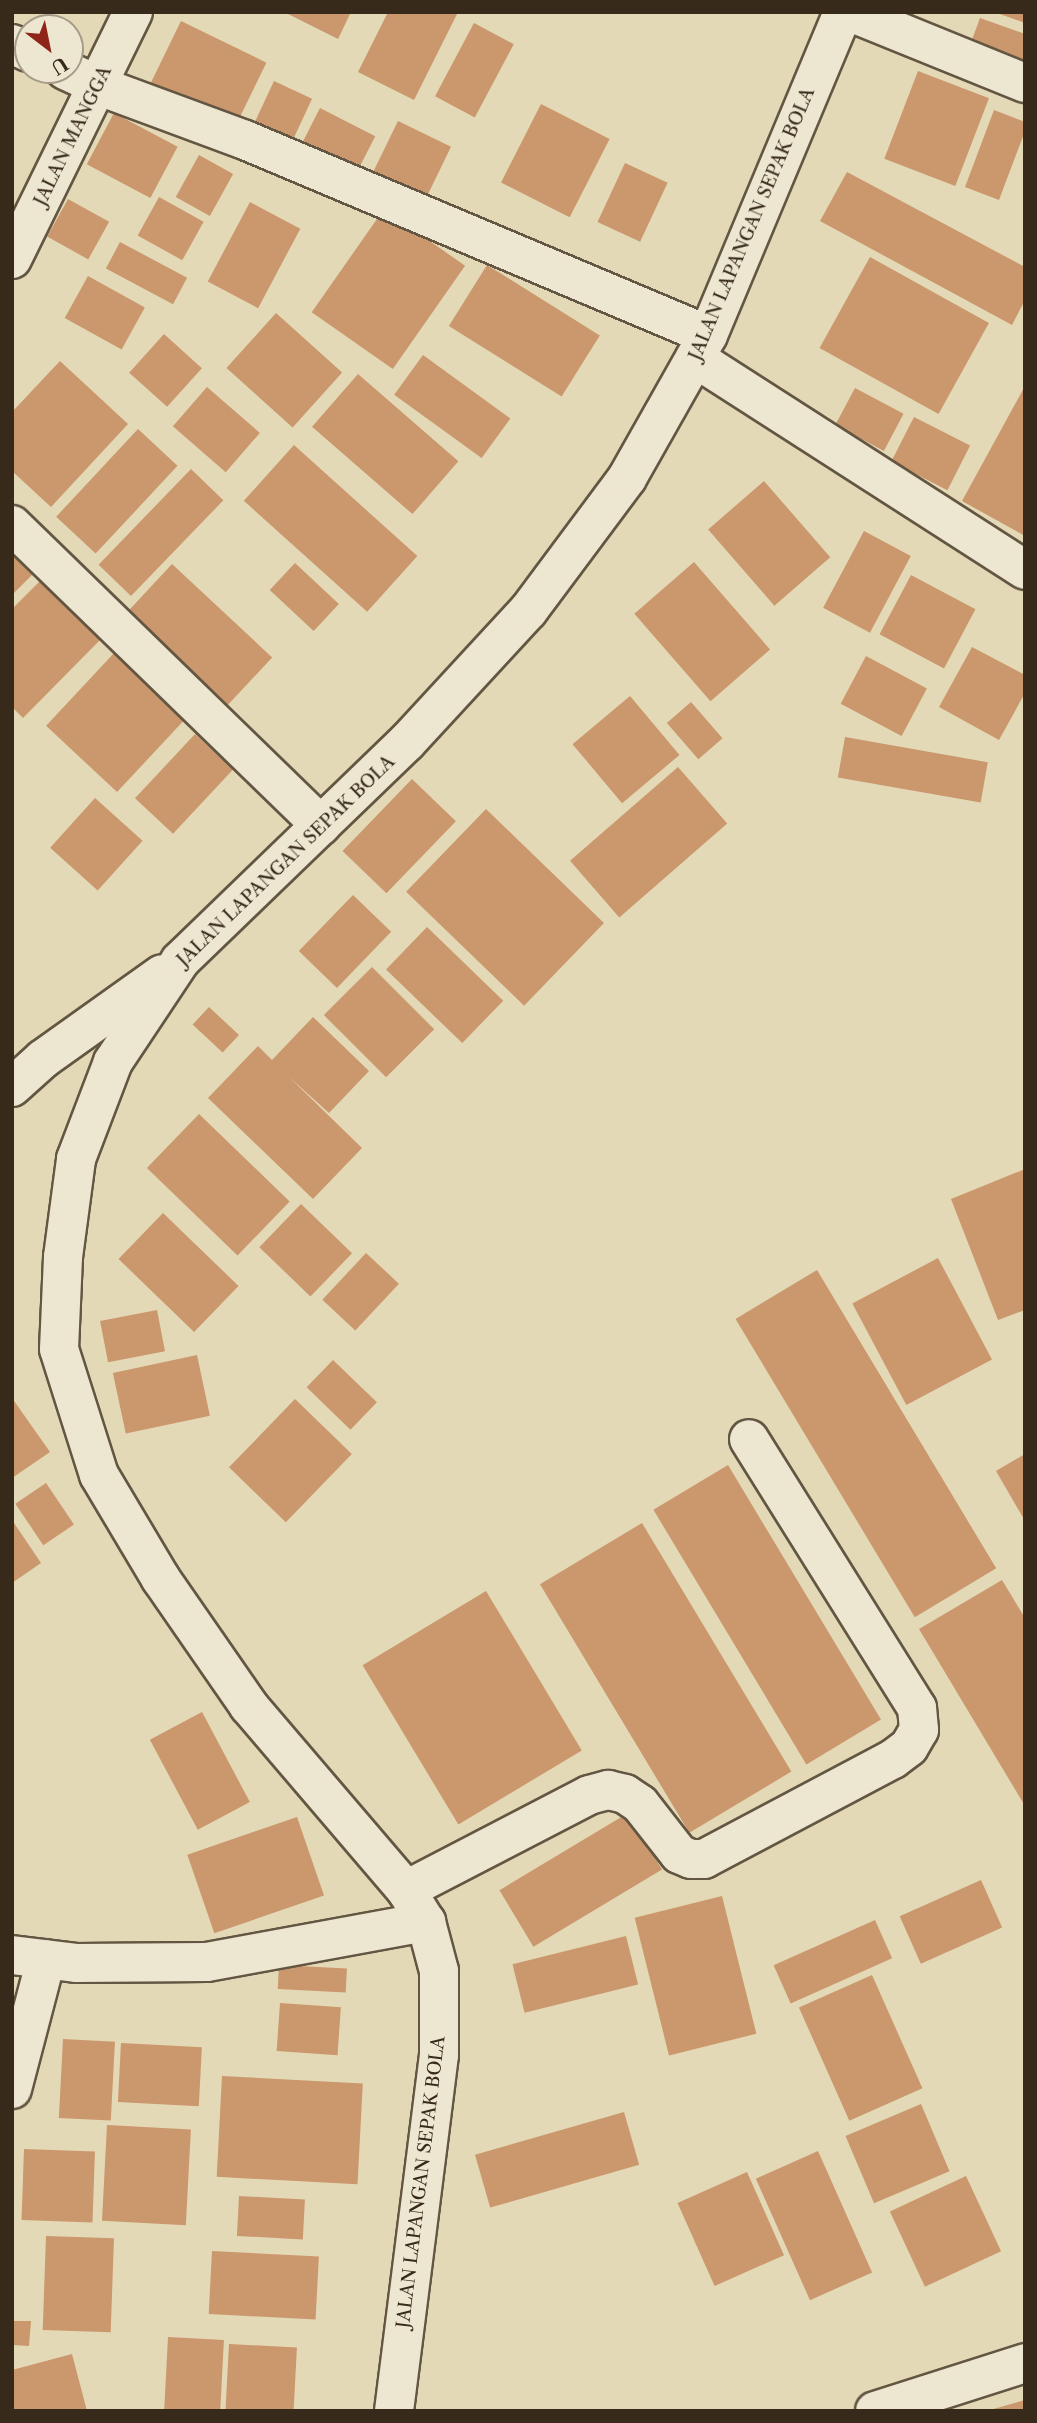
<!DOCTYPE html>
<style>
body{margin:0}
#map{position:relative;width:1037px;height:2423px;overflow:hidden;background:#e3d9b6;font-family:"Libre Caslon Text",serif}
div>[style]{position:absolute}
[style*='--x']{left:calc(var(--x)*1px);top:calc(var(--y)*1px);width:calc(var(--w)*1px);rotate:calc(var(--a)*1deg)}
.building>*{inset:0;background:#cb976d;transform-origin:0 0}
.roads{filter:drop-shadow(2px 0 #635642) drop-shadow(-2px 0 #635642) drop-shadow(0 2px #635642) drop-shadow(0 -2px #635642)}
.minor>*{height:38px;margin:-19px;padding:0 19px;transform-origin:19px;border-radius:19px;background:#ede6d0}
span{translate:-50% -50%;white-space:nowrap;text-align:center;line-height:1.15;-webkit-text-stroke:7px #ede6d0;paint-order:stroke}
.street-label{font-size:18px;color:#382a1b}
.frame{position:absolute;inset:0;border:14px solid #382a1b;pointer-events:none}
.north{position:absolute;left:14px;top:14px;width:70px;height:70px;box-sizing:border-box;background:#ede6d0;border:2px solid #a59b88;border-radius:50%;rotate:148deg;font-size:19px;font-weight:700;line-height:28px;text-align:center;color:#382a1b}
.north::after{content:'';display:block;margin:auto;width:24px;height:32px;background:#8f2418;clip-path:polygon(50% 0,100% 100%,50% 72%,0 100%)}
</style>
<div id="map">
<div class="building">
<div style="clip-path:polygon(284px 12px,351px 12px,338px 39px)"></div>
<div style="clip-path:polygon(388px 12px,458px 12px,414px 100px,358px 72px)"></div>
<div style="clip-path:polygon(997px 12px,1025px 12px,1025px 23px,997px 13px)"></div>
<div style="clip-path:polygon(980px 18px,1025px 34px,1025px 76px,966px 56px)"></div>
<div style="left:181px;top:21px;width:95px;height:69px;rotate:26deg"></div>
<div style="left:474px;top:23px;width:45px;height:83px;rotate:28deg"></div>
<div style="left:918px;top:71px;width:76px;height:94px;rotate:21deg"></div>
<div style="left:274px;top:81px;width:42px;height:45px;rotate:25deg"></div>
<div style="left:541px;top:104px;width:77px;height:88px;rotate:27deg"></div>
<div style="left:320px;top:108px;width:62px;height:49px;rotate:27deg"></div>
<div style="clip-path:polygon(994px 110px,1025px 122px,1025px 131px,999px 200px,965px 187px)"></div>
<div style="left:114px;top:113px;width:72px;height:58px;rotate:28deg"></div>
<div style="left:398px;top:121px;width:59px;height:69px;rotate:26deg"></div>
<div style="left:199px;top:155px;width:39px;height:48px;rotate:29deg"></div>
<div style="left:625px;top:163px;width:47px;height:65px;rotate:25deg"></div>
<div style="clip-path:polygon(847px 172px,1025px 267px,1025px 300px,1012px 325px,820px 221px)"></div>
<div style="left:159px;top:197px;width:51px;height:44px;rotate:29deg"></div>
<div style="left:68px;top:199px;width:47px;height:43px;rotate:29deg"></div>
<div style="left:250px;top:202px;width:57px;height:90px;rotate:28deg"></div>
<div style="left:384px;top:209px;width:99px;height:126px;rotate:35deg"></div>
<div style="left:120px;top:242px;width:76px;height:30px;rotate:28deg"></div>
<div style="left:870px;top:257px;width:136px;height:104px;rotate:29deg"></div>
<div style="left:487px;top:265px;width:133px;height:72px;rotate:32deg"></div>
<div style="left:88px;top:276px;width:65px;height:48px;rotate:29deg"></div>
<div style="left:276px;top:313px;width:89px;height:74px;rotate:42deg"></div>
<div style="left:164px;top:334px;width:51px;height:52px;rotate:42deg"></div>
<div style="left:423px;top:355px;width:108px;height:49px;rotate:36deg"></div>
<div style="clip-path:polygon(60px 361px,128px 424px,51px 507px,12px 471px,12px 412px)"></div>
<div style="left:358px;top:374px;width:133px;height:70px;rotate:41deg"></div>
<div style="clip-path:polygon(1025px 386px,1025px 536px,962px 501px)"></div>
<div style="left:207px;top:387px;width:70px;height:52px;rotate:41deg"></div>
<div style="left:855px;top:388px;width:55px;height:42px;rotate:28deg"></div>
<div style="left:914px;top:417px;width:63px;height:50px;rotate:27deg"></div>
<div style="left:138px;top:429px;width:54px;height:120px;rotate:43deg"></div>
<div style="left:294px;top:445px;width:166px;height:75px;rotate:42deg"></div>
<div style="left:191px;top:469px;width:45px;height:133px;rotate:44deg"></div>
<div style="left:764px;top:481px;width:101px;height:74px;rotate:49deg"></div>
<div style="left:864px;top:531px;width:53px;height:87px;rotate:28deg"></div>
<div style="clip-path:polygon(12px 549px,35px 572px,12px 595px)"></div>
<div style="left:694px;top:562px;width:116px;height:79px;rotate:49deg"></div>
<div style="left:295px;top:563px;width:60px;height:37px;rotate:43deg"></div>
<div style="left:172px;top:564px;width:137px;height:72px;rotate:43deg"></div>
<div style="left:911px;top:575px;width:73px;height:67px;rotate:28deg"></div>
<div style="clip-path:polygon(41px 580px,101px 639px,23px 718px,12px 707px,12px 609px)"></div>
<div style="clip-path:polygon(972px 647px,1025px 675px,1025px 693px,999px 740px,939px 707px)"></div>
<div style="left:115px;top:652px;width:97px;height:101px;rotate:43deg"></div>
<div style="left:866px;top:656px;width:69px;height:54px;rotate:28deg"></div>
<div style="left:630px;top:696px;width:77px;height:75px;rotate:50deg"></div>
<div style="left:691px;top:702px;width:48px;height:32px;rotate:49deg"></div>
<div style="left:195px;top:734px;width:52px;height:88px;rotate:43deg"></div>
<div style="left:845px;top:737px;width:145px;height:41px;rotate:10deg"></div>
<div style="left:678px;top:767px;width:75px;height:143px;rotate:49deg"></div>
<div style="left:412px;top:779px;width:61px;height:100px;rotate:44deg"></div>
<div style="left:95px;top:798px;width:64px;height:67px;rotate:42deg"></div>
<div style="left:486px;top:809px;width:164px;height:115px;rotate:44deg"></div>
<div style="left:353px;top:895px;width:53px;height:78px;rotate:44deg"></div>
<div style="left:427px;top:927px;width:106px;height:59px;rotate:44deg"></div>
<div style="left:372px;top:967px;width:88px;height:68px;rotate:45deg"></div>
<div style="left:209px;top:1007px;width:41px;height:24px;rotate:43deg"></div>
<div style="clip-path:polygon(313px 1017px,369px 1071px,329px 1113px,288px 1076px,362px 1148px,313px 1199px,208px 1098px,258px 1046px,272px 1060px)"></div>
<div style="left:199px;top:1114px;width:126px;height:75px;rotate:44deg"></div>
<div style="clip-path:polygon(1025px 1169px,1025px 1310px,998px 1320px,951px 1199px)"></div>
<div style="left:301px;top:1204px;width:71px;height:60px;rotate:44deg"></div>
<div style="left:163px;top:1213px;width:105px;height:64px;rotate:44deg"></div>
<div style="left:366px;top:1253px;width:45px;height:64px;rotate:43deg"></div>
<div style="left:938px;top:1258px;width:115px;height:97px;rotate:62deg"></div>
<div style="left:817px;top:1270px;width:348px;height:95px;rotate:59deg"></div>
<div style="left:157px;top:1310px;width:42px;height:58px;rotate:79deg"></div>
<div style="left:197px;top:1355px;width:62px;height:86px;rotate:78deg"></div>
<div style="left:333px;top:1360px;width:61px;height:38px;rotate:44deg"></div>
<div style="clip-path:polygon(12px 1398px,50px 1452px,12px 1478px)"></div>
<div style="left:295px;top:1399px;width:79px;height:95px;rotate:44deg"></div>
<div style="clip-path:polygon(1025px 1454px,1025px 1521px,996px 1471px)"></div>
<div style="left:728px;top:1465px;width:297px;height:87px;rotate:59deg"></div>
<div style="left:46px;top:1483px;width:50px;height:37px;rotate:56deg"></div>
<div style="clip-path:polygon(12px 1520px,41px 1563px,12px 1583px)"></div>
<div style="left:642px;top:1523px;width:290px;height:119px;rotate:59deg"></div>
<div style="clip-path:polygon(1002px 1580px,1025px 1618px,1025px 1806px,919px 1629px)"></div>
<div style="left:486px;top:1591px;width:186px;height:144px;rotate:59deg"></div>
<div style="left:202px;top:1712px;width:102px;height:59px;rotate:62deg"></div>
<div style="left:628px;top:1813px;width:66px;height:150px;rotate:59deg"></div>
<div style="left:297px;top:1817px;width:83px;height:116px;rotate:71deg"></div>
<div style="left:981px;top:1880px;width:52px;height:89px;rotate:66deg"></div>
<div style="left:722px;top:1896px;width:142px;height:90px;rotate:76deg"></div>
<div style="left:875px;top:1920px;width:42px;height:111px;rotate:66deg"></div>
<div style="left:626px;top:1936px;width:50px;height:117px;rotate:76deg"></div>
<div style="left:279px;top:1965px;width:68px;height:24px;rotate:3deg"></div>
<div style="left:872px;top:1975px;width:124px;height:80px;rotate:66deg"></div>
<div style="left:280px;top:2003px;width:61px;height:48px;rotate:4deg"></div>
<div style="left:63px;top:2039px;width:52px;height:79px;rotate:3deg"></div>
<div style="left:121px;top:2043px;width:81px;height:59px;rotate:3deg"></div>
<div style="left:222px;top:2076px;width:141px;height:101px;rotate:3deg"></div>
<div style="left:921px;top:2104px;width:73px;height:82px;rotate:67deg"></div>
<div style="left:624px;top:2112px;width:55px;height:155px;rotate:74deg"></div>
<div style="left:107px;top:2125px;width:84px;height:96px;rotate:3deg"></div>
<div style="left:24px;top:2149px;width:71px;height:71px;rotate:2deg"></div>
<div style="left:818px;top:2151px;width:133px;height:68px;rotate:66deg"></div>
<div style="left:747px;top:2172px;width:91px;height:76px;rotate:66deg"></div>
<div style="left:966px;top:2176px;width:83px;height:84px;rotate:65deg"></div>
<div style="left:239px;top:2196px;width:66px;height:40px;rotate:3deg"></div>
<div style="left:46px;top:2236px;width:68px;height:94px;rotate:2deg"></div>
<div style="left:212px;top:2251px;width:107px;height:63px;rotate:3deg"></div>
<div style="clip-path:polygon(12px 2321px,31px 2321px,29px 2346px,12px 2345px)"></div>
<div style="left:168px;top:2337px;width:56px;height:74px;rotate:3deg"></div>
<div style="left:229px;top:2344px;width:68px;height:65px;rotate:3deg"></div>
<div style="clip-path:polygon(72px 2354px,87px 2411px,12px 2411px,12px 2370px)"></div>
<div style="clip-path:polygon(1025px 2400px,1025px 2411px,990px 2411px,990px 2410px)"></div>
</div>
<div class="roads">
<div class="minor">
<div style="--x:850;--y:12;--w:189;--a:22.1"></div>
<div style="--x:12;--y:44;--w:18;--a:27"></div>
<div style="--x:65;--y:70;--w:38;--a:25"></div>
<div style="--x:99;--y:86;--w:156;--a:20.3"></div>
<div style="--x:245;--y:140;--w:502;--a:22.84"></div>
<div style="--x:12;--y:259;--w:275;--a:-63.9"></div>
<div style="--x:695;--y:358;--w:392;--a:32.7"></div>
<div style="--x:12;--y:525;--w:431;--a:44.2"></div>
<div style="--x:12;--y:1087;--w:42;--a:-42.1"></div>
<div style="--x:43;--y:1059;--w:146;--a:-35.5"></div>
<div style="--x:406;--y:1890;--w:206;--a:-27.4"></div>
<div style="--x:589;--y:1795;--w:20;--a:-15"></div>
<div style="--x:608;--y:1790;--w:17;--a:13"></div>
<div style="--x:625;--y:1794;--w:18;--a:34"></div>
<div style="--x:640;--y:1804;--w:63;--a:52"></div>
<div style="--x:679;--y:1854;--w:13;--a:23"></div>
<div style="--x:691;--y:1859;--w:13;--a:0"></div>
<div style="--x:704;--y:1859;--w:214;--a:-27.9"></div>
<div style="--x:893;--y:1759;--w:20;--a:-37"></div>
<div style="--x:909;--y:1747;--w:20;--a:-60"></div>
<div style="--x:919;--y:1730;--w:22;--a:-95"></div>
<div style="--x:917;--y:1708;--w:317;--a:-122"></div>
<div style="--x:12;--y:1955;--w:64;--a:7.1"></div>
<div style="--x:76;--y:1963;--w:131;--a:-0.4"></div>
<div style="--x:207;--y:1962;--w:223;--a:-10.4"></div>
<div style="--x:12;--y:2089;--w:134;--a:-75.3"></div>
<div style="--x:394;--y:2411;--w:359;--a:-82.8"></div>
<div style="--x:439;--y:2055;--w:84;--a:-90"></div>
<div style="--x:439;--y:1971;--w:51;--a:-104.9"></div>
<div style="--x:426;--y:1922;--w:38;--a:-122"></div>
<div style="--x:406;--y:1890;--w:242;--a:-130.5"></div>
<div style="--x:249;--y:1706;--w:155;--a:-124.7"></div>
<div style="--x:161;--y:1579;--w:121;--a:-120.8"></div>
<div style="--x:99;--y:1475;--w:132;--a:-107.6"></div>
<div style="--x:59;--y:1349;--w:92;--a:-87.5"></div>
<div style="--x:63;--y:1257;--w:99;--a:-82.4"></div>
<div style="--x:76;--y:1159;--w:104;--a:-69.1"></div>
<div style="--x:113;--y:1062;--w:121;--a:-56.4"></div>
<div style="--x:180;--y:961;--w:315;--a:-44"></div>
<div style="--x:407;--y:742;--w:178;--a:-47.3"></div>
<div style="--x:528;--y:611;--w:166;--a:-53.3"></div>
<div style="--x:627;--y:478;--w:164;--a:-60.5"></div>
<div style="--x:708;--y:335;--w:350;--a:-67.3"></div>
<div style="--x:875;--y:2411;--w:157;--a:-17.7"></div>
</div>
</div>
<div class="street-label">
<span style="left:73px;top:136px;rotate:-64deg">JALAN MANGGA</span>
<span style="left:752px;top:224px;rotate:-67deg">JALAN LAPANGAN SEPAK BOLA</span>
<span style="left:286px;top:861px;rotate:-44deg">JALAN LAPANGAN SEPAK BOLA</span>
<span style="left:421px;top:2182px;rotate:-83deg">JALAN LAPANGAN SEPAK BOLA</span>
</div>
<div class="frame"></div>
<div class="north">U</div>
</div>
